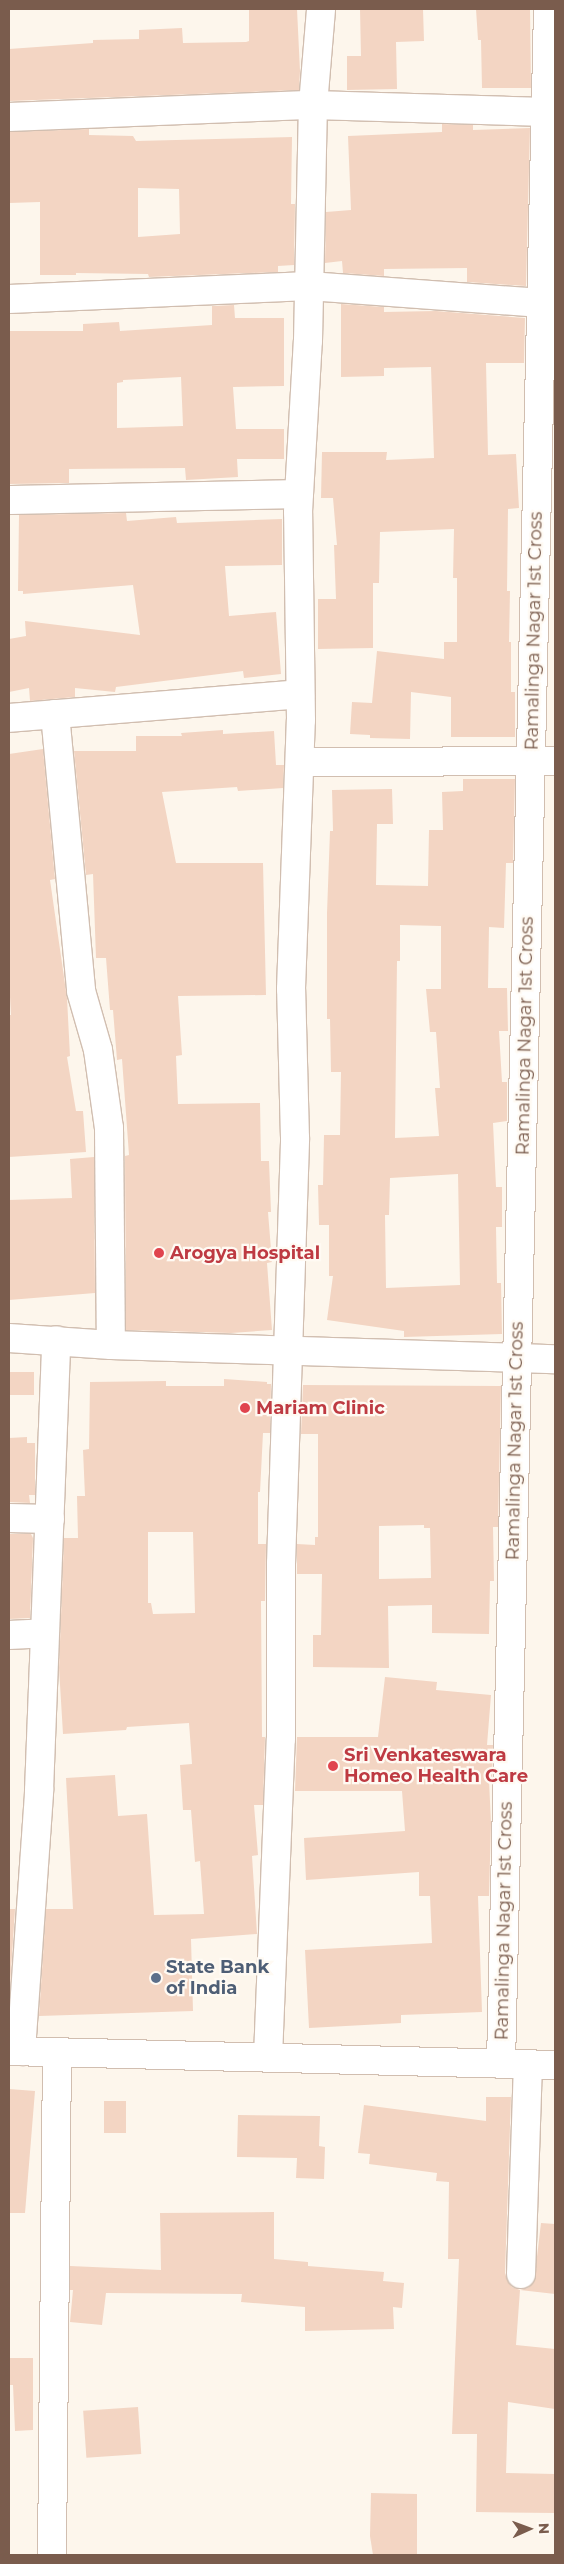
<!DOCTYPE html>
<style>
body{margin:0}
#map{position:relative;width:564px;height:2564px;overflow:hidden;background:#fdf6ec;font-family:Montserrat,sans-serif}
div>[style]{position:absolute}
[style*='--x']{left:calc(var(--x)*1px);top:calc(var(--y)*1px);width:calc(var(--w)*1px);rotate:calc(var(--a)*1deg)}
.building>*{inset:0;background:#f3d5c3;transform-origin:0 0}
.roads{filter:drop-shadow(1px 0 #d1beb0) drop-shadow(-1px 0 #d1beb0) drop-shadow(0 1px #d1beb0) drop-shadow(0 -1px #d1beb0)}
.minor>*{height:28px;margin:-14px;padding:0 14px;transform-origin:14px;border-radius:14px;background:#fff}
.tertiary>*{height:28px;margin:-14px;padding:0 14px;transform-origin:14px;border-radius:14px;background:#fff}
.secondary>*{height:28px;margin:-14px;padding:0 14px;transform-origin:14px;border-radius:14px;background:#fff}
.dots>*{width:14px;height:14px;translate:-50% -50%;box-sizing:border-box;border:2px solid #fffaf3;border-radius:50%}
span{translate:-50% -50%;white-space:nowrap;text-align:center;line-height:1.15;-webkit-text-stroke:4.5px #fffaf3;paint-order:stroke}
.street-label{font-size:18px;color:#7a5c4d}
.health-label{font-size:18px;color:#be3a42;font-weight:700}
.left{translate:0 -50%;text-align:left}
.service-label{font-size:18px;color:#4e5e75;font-weight:700}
.frame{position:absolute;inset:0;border:10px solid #7a5c4d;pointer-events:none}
.north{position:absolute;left:504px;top:2504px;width:50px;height:50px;-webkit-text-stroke:4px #fffaf3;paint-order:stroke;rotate:88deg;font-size:14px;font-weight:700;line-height:20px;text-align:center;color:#7a5c4d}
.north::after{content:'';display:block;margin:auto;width:18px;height:22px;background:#7a5c4d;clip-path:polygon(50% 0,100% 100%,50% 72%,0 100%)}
</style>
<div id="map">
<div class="building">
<div style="clip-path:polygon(249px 9px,297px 9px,300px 71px,299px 90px,9px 101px,9px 49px,93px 43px,93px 40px,139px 39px,139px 30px,182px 28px,183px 43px,246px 42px,249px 41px)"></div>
<div style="clip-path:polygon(360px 9px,423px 9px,424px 41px,396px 42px,397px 89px,347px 90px,347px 56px,361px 56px)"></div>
<div style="clip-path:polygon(476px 9px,530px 9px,531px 88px,482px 88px,481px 40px,478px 40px)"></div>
<div style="clip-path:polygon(442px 124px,473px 125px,473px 130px,530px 128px,526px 286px,467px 282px,467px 268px,384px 269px,384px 276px,343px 273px,342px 261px,325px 263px,326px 212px,351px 210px,348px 136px,442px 132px)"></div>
<div style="clip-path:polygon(evenodd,89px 129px,89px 135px,133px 136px,136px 141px,292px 137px,291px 204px,295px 204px,294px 265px,278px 266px,278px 272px,149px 277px,148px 274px,76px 273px,76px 275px,40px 275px,40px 202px,9px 203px,9px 132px,89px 129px,138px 188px,179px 189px,180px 234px,138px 237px,138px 188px)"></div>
<div style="clip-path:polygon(341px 304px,384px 307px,384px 312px,436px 311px,525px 318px,524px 363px,486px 363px,488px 455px,516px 454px,519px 508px,508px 509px,507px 591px,510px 591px,509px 642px,511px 642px,511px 692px,515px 692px,515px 737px,451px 737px,451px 697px,411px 692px,410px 739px,370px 738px,370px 735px,350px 734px,352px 702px,372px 703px,377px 651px,444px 659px,444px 642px,457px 642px,457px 578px,453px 578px,454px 529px,380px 532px,379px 583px,373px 583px,373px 648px,318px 649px,318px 599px,336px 599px,334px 545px,337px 545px,333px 498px,321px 498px,322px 452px,387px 452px,386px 460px,434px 458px,431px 367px,384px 368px,384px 376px,341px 377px)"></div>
<div style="clip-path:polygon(evenodd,234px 305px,235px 318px,284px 318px,284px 386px,233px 387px,236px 429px,284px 429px,284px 459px,237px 459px,238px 477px,186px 480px,185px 468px,69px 469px,69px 483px,9px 484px,9px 331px,83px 331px,83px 324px,119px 322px,120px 331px,212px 325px,212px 306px,234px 305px,181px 377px,183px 426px,117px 428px,117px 383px,123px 382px,123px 380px,181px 377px)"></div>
<div style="clip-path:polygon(126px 513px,127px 521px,176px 517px,177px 523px,282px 519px,282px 565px,225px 566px,229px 616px,276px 612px,281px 674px,244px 678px,243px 671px,116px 687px,115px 692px,75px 688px,75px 697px,30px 701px,29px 688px,9px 692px,9px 639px,26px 636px,25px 621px,140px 635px,133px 585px,23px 594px,23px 591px,18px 591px,19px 515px)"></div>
<div style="clip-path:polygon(223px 730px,223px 734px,274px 731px,276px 765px,284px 765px,283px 788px,238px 791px,237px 787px,162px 792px,176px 863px,263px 863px,266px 995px,178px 996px,182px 1055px,176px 1056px,178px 1104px,260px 1103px,261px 1161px,269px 1161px,271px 1212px,268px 1212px,272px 1262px,267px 1263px,272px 1330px,231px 1333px,126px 1330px,125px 1156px,129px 1155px,122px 1059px,117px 1060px,113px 1010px,110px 1010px,106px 958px,96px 958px,93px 874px,86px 875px,74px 751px,136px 751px,136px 736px,182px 736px,181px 733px)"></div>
<div style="clip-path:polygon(43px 749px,55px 879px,50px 880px,67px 998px,70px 1056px,67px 1057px,76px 1111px,83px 1111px,86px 1152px,9px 1157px,9px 1015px,11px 1015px,9px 979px,9px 754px)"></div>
<div style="clip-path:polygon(evenodd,463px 779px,515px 779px,513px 863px,506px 863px,504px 928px,489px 927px,488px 988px,507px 988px,508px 1031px,499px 1031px,502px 1082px,507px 1082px,507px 1121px,493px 1123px,496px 1187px,502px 1187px,502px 1227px,496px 1227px,497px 1283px,501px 1283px,502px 1334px,404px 1337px,404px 1331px,327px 1320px,333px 1276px,329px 1276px,329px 1225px,319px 1225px,318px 1185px,323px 1185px,324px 1135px,340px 1135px,341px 1072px,331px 1072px,330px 1019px,327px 1019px,327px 913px,330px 831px,333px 831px,332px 790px,392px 789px,393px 824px,377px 824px,376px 885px,428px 886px,429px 830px,443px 830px,442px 792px,463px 791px,463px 779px,400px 925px,441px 926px,441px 989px,426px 989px,430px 1032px,436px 1032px,440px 1088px,435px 1088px,439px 1136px,395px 1138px,397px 961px,400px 961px,400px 925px,463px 779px,458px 1174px,460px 1285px,386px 1288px,385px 1215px,389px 1215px,390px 1178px,458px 1174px)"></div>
<div style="clip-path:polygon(94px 1157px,95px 1293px,9px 1300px,9px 1200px,72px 1198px,70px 1159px)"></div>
<div style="left:9px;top:1372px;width:25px;height:23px"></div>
<div style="clip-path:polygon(evenodd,224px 1379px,267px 1382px,267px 1384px,271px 1384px,270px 1433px,263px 1433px,260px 1492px,258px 1492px,258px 1544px,266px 1544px,265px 1601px,261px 1601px,262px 1737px,265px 1737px,263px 1805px,254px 1805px,258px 1855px,252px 1856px,257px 1934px,191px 1939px,193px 2011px,39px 2016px,46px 1909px,73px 1909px,66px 1778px,115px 1775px,118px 1816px,147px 1814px,154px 1915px,204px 1914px,200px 1861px,195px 1862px,191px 1810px,183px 1810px,180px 1765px,192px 1764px,189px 1723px,127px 1727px,126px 1730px,63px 1734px,59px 1668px,64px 1538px,78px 1538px,77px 1496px,85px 1496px,83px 1450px,89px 1449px,90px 1382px,166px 1381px,166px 1386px,224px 1386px,224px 1379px,148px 1532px,193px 1532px,195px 1613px,153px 1614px,151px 1603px,148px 1603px,148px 1532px)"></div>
<div style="clip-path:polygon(evenodd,303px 1385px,501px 1386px,498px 1527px,493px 1527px,494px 1581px,490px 1581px,489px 1634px,432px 1633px,432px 1605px,388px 1606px,389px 1668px,313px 1667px,313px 1635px,321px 1635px,322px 1574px,297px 1574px,297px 1544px,315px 1545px,315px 1537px,318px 1537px,318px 1434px,301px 1434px,303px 1385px,424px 1525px,424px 1528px,430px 1528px,431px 1578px,379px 1579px,379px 1526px,424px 1525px)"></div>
<div style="clip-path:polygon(27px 1437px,27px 1443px,35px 1443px,35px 1495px,29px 1495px,30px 1503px,9px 1502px,9px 1438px)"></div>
<div style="clip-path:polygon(9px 1534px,31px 1534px,33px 1538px,30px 1618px,9px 1619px)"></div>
<div style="clip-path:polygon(385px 1677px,437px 1682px,436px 1690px,491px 1695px,487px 1745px,493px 1745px,492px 1781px,489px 1780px,491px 1823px,489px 1896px,478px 1896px,482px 2012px,401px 2015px,401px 2023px,309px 2028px,305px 1950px,432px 1943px,430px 1896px,419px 1896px,419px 1872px,306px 1880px,304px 1838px,405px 1831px,402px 1791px,295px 1791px,297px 1737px,378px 1737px)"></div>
<div style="clip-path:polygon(9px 1909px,15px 1909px,9px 2002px)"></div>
<div style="clip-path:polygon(9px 2089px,35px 2091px,25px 2213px,9px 2213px)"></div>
<div style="clip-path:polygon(486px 2097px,511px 2097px,505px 2273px,508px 2282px,512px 2287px,520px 2290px,516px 2345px,555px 2349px,555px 2409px,508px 2402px,506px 2473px,555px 2474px,555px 2513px,476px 2512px,477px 2434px,452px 2434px,459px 2259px,448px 2259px,449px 2182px,436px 2181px,437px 2173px,369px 2164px,370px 2154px,358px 2153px,364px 2105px,486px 2121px)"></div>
<div style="left:104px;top:2101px;width:22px;height:32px"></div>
<div style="clip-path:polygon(238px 2115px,320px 2116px,319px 2146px,325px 2147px,324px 2179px,296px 2178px,297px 2158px,237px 2157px)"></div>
<div style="clip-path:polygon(274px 2212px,274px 2259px,308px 2262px,308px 2266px,384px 2272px,383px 2281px,404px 2283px,402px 2308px,393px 2307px,394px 2329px,305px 2331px,305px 2307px,241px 2302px,242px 2294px,106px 2293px,102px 2325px,70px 2322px,73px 2290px,70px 2290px,70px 2266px,161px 2270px,160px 2213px)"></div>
<div style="clip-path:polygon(541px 2223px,555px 2224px,555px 2294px,520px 2290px,528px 2288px,534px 2282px)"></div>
<div style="clip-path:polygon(9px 2358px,33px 2358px,33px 2430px,15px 2431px,13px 2385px,9px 2385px)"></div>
<div style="left:138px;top:2407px;width:47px;height:55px;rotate:86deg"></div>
<div style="clip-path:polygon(371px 2493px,417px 2494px,417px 2555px,373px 2555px,370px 2536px)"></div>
</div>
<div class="roads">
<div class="minor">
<div style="--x:9;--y:117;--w:304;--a:-2.3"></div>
<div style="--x:313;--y:105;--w:233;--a:1.7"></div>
<div style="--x:9;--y:299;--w:300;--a:-2.5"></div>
<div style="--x:309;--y:286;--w:233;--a:4.2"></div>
<div style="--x:9;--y:500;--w:290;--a:-1.2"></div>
<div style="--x:55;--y:714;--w:278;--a:84.6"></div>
<div style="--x:81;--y:991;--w:61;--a:73.9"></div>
<div style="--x:98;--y:1050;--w:79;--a:82"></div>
<div style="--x:109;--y:1128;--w:217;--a:89.5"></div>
<div style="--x:9;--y:718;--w:292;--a:-4.7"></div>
<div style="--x:300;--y:762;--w:255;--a:-0.2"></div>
<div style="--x:517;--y:1358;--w:38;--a:2"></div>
<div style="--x:9;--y:1518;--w:41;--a:1.4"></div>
<div style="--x:9;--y:1635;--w:35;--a:-3"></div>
<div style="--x:21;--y:2051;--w:261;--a:-86"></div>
<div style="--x:39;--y:1791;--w:451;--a:-87.8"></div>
<div style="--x:268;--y:2057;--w:318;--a:-87.7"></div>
<div style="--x:281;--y:1739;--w:175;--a:-90"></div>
<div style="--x:281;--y:1564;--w:426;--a:-88.1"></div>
<div style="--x:295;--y:1138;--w:149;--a:-91.5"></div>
<div style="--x:291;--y:989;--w:269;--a:-87.9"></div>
<div style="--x:301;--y:720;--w:208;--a:-90.8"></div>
<div style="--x:298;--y:512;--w:171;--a:-86.7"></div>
<div style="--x:308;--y:341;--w:236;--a:-88.8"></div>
<div style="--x:313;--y:105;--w:96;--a:-85.2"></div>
<div style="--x:521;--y:2274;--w:210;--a:-88.1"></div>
<div style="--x:52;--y:2555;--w:503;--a:-89.43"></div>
</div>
<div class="tertiary">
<div style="--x:9;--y:1338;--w:102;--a:3.9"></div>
<div style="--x:111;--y:1345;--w:406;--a:1.8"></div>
<div style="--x:501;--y:2064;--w:2056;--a:-88.69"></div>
</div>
<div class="secondary">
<div style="--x:9;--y:2051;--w:546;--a:1.47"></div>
</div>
</div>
<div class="dots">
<div style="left:159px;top:1253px;background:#e0444e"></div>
<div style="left:245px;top:1408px;background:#e0444e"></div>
<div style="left:333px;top:1766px;background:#e0444e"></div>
<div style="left:156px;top:1978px;background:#5c6f8a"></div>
</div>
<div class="street-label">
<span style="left:534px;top:631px;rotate:-89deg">Ramalinga Nagar 1st Cross</span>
<span style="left:525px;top:1036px;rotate:-89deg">Ramalinga Nagar 1st Cross</span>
<span style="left:515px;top:1441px;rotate:-89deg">Ramalinga Nagar 1st Cross</span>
<span style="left:504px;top:1921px;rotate:-89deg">Ramalinga Nagar 1st Cross</span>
</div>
<div class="health-label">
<span class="left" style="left:170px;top:1253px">Arogya Hospital</span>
<span class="left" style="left:256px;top:1408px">Mariam Clinic</span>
<span class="left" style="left:344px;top:1766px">Sri Venkateswara<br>Homeo Health Care</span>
</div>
<div class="service-label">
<span class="left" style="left:166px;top:1978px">State Bank<br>of India</span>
</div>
<div class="frame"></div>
<div class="north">N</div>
</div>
